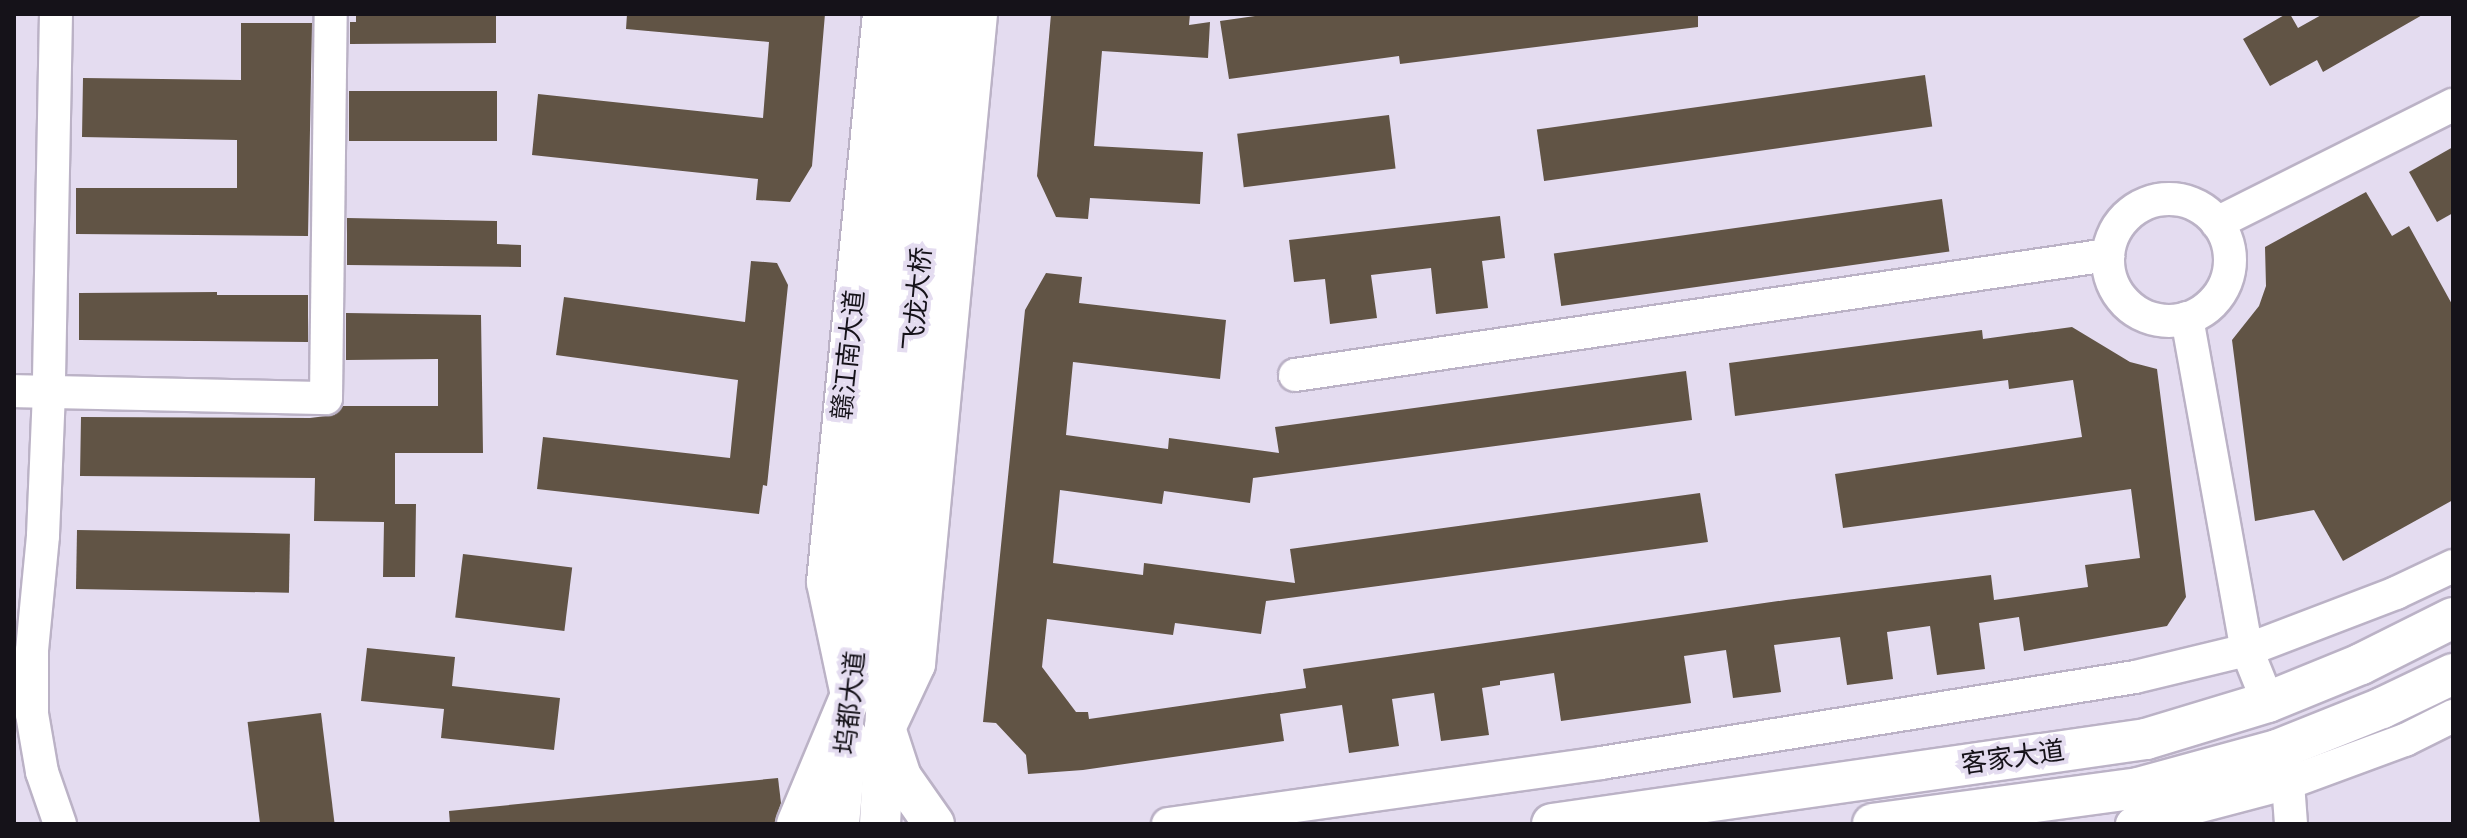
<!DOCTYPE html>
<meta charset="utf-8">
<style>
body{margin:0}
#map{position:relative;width:2467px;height:838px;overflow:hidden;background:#e4dcf0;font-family:"Zilla Slab","Noto Sans SC",serif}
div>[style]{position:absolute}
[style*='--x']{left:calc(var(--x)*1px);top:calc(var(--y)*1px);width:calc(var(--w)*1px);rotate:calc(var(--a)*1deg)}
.building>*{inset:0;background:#615445;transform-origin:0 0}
.roads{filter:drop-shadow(2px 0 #bbb2c6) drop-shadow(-2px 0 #bbb2c6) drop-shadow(0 2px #bbb2c6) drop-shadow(0 -2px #bbb2c6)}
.minor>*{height:32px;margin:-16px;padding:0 16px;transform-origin:16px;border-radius:16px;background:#fff}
.minor>.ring{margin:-16px;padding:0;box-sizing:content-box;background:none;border:32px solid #fff;border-radius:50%}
.major>*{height:40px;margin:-20px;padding:0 20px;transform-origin:20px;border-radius:20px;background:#fff}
span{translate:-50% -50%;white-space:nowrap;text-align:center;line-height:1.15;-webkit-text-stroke:8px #e4dcf0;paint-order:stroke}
.street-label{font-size:26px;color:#151219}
.frame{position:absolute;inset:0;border:16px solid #151219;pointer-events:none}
</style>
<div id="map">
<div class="building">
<div style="clip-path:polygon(356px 14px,496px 14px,496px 43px,350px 44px,350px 22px,356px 22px)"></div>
<div style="clip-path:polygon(627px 14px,825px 14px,812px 166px,790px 202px,756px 200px,758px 179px,532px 155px,538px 94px,763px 118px,769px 42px,626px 29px)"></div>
<div style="clip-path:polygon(1051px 14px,1190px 14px,1189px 25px,1210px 22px,1208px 58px,1102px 51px,1094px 146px,1203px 152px,1200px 204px,1090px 198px,1088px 219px,1056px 217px,1037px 176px)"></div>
<div style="clip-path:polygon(1269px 14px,1698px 14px,1698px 27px,1400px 64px,1399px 56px,1229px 79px,1220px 21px)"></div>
<div style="clip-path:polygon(2286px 14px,2290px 14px,2298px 28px,2323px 14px,2424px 14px,2323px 72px,2317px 60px,2270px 86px,2243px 39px)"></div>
<div style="clip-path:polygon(241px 23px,312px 23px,308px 236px,76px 234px,76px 188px,237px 188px,237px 140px,82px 137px,83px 78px,241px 80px)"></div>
<div style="left:1925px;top:75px;width:52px;height:392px;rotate:82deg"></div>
<div style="left:497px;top:91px;width:50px;height:148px;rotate:90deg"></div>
<div style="left:1389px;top:115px;width:54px;height:153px;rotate:83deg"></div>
<div style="clip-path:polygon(2453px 147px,2453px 213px,2437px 222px,2409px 172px)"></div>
<div style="clip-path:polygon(2366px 192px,2392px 236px,2409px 226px,2453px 306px,2453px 500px,2343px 561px,2314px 510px,2255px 521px,2232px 340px,2259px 306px,2266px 286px,2265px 247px)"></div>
<div style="left:1942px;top:199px;width:53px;height:392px;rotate:82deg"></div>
<div style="clip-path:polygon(1500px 216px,1505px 258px,1482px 261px,1488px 308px,1436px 314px,1431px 268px,1371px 275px,1377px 318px,1330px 324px,1325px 279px,1294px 282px,1289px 240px)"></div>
<div style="clip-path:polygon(347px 218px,497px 221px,497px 244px,521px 245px,521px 267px,347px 265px)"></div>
<div style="clip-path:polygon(751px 261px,777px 263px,788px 285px,767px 486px,763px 485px,759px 514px,537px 489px,543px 437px,730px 458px,738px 380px,556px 355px,564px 297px,745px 322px)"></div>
<div style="clip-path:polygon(1046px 273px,1082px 277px,1079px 303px,1226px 320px,1220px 379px,1073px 362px,1066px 435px,1168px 449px,1169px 438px,1279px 453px,1275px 427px,1686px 371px,1692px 420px,1253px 478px,1250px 503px,1164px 491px,1162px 504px,1060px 490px,1053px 563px,1143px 575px,1144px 563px,1295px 583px,1290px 549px,1700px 493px,1708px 542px,1266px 601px,1261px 634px,1175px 623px,1173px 635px,1047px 619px,1042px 667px,1076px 712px,1088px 712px,1089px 719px,1306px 688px,1303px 669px,1786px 600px,1991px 575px,1994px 600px,2088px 587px,2085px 565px,2140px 558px,2131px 489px,1843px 528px,1835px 474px,2082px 437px,2073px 380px,2009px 389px,2008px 380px,1735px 416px,1729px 363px,1982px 330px,1983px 339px,2072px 327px,2130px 362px,2157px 369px,2186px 597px,2167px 626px,2024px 651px,2019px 617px,1979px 623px,1985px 669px,1937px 675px,1930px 626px,1887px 632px,1893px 679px,1847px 685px,1840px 637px,1774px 645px,1781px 692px,1733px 698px,1726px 650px,1684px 656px,1691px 703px,1561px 721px,1554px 673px,1500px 681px,1500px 685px,1482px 688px,1489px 735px,1441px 741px,1434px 693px,1392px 699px,1399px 746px,1349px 753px,1342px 705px,1280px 714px,1284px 741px,1083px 770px,1028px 774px,1026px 755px,996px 723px,983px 722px,1025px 310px)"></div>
<div style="clip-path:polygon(217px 292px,217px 295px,308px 295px,308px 342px,79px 340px,79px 293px)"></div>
<div style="clip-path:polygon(346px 313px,481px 315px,483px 453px,395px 453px,395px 504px,416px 504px,415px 577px,383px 577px,384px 522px,314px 521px,315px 478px,80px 476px,81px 417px,310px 418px,334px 415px,343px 406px,438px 406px,438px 359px,346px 360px)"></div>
<div style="left:77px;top:530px;width:213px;height:59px;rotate:1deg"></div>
<div style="left:463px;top:554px;width:110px;height:64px;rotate:7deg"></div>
<div style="clip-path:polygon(367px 648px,455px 657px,452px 686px,560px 698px,554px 750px,441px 738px,444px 709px,361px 701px)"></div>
<div style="left:321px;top:713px;width:112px;height:74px;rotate:83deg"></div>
<div style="clip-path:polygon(778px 778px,781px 803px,774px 824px,450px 824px,449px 811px)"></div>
</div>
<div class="roads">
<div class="minor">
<div style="--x:56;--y:14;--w:378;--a:91.1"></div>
<div style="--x:49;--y:392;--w:144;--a:92.4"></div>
<div style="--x:43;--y:536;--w:116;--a:95.5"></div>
<div style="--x:32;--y:651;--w:63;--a:90"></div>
<div style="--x:32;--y:714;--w:59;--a:80.2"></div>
<div style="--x:42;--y:772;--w:55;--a:70.9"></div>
<div class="ring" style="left:2108px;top:199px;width:90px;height:90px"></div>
<div style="--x:2217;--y:223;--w:264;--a:-26.6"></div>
<div style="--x:2187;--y:318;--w:337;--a:79.8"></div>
<div style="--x:2247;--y:650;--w:56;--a:68"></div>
<div style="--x:1295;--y:375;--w:822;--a:-8.4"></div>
<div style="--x:14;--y:391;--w:312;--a:1.3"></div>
<div style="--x:326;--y:398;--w:384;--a:-89.3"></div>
<div style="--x:2282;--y:764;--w:20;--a:72"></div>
<div style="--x:2288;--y:783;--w:41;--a:85.8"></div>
<div style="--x:1168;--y:824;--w:437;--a:-8"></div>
<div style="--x:1601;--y:763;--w:541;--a:-9.15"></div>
<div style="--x:2135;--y:677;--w:115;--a:-13.6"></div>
<div style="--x:2247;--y:650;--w:160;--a:-20.9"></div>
<div style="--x:2396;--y:593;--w:63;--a:-25.3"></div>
<div style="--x:2132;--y:824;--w:161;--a:-14.7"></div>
<div style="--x:2288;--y:783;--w:125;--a:-20.2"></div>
<div style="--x:2405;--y:740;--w:54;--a:-26.6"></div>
</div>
<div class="major">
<div style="--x:856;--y:657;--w:645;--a:-85.11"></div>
<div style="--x:797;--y:824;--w:140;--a:-67.3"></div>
<div style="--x:851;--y:695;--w:116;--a:-102"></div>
<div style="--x:827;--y:582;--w:571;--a:-84.37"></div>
<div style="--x:839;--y:824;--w:88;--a:-84.8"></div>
<div style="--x:880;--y:824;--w:239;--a:-86.9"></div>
<div style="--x:893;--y:585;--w:573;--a:-85.1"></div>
<div style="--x:934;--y:824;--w:57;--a:-125.1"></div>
<div style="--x:901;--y:777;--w:52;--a:-108.1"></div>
<div style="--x:885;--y:728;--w:71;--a:-64.9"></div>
<div style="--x:915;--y:664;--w:653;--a:-84.55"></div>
<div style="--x:1552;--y:824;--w:600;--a:-8.14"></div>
<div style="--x:2146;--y:739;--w:127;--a:-16.9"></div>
<div style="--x:2268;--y:702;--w:100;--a:-22.2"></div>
<div style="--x:2361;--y:664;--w:103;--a:-26.6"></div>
<div style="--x:1873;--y:824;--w:267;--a:-7.7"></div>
<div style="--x:2138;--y:788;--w:144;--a:-15.3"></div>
<div style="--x:2277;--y:750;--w:113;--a:-21.8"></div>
<div style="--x:2382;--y:708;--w:79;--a:-25.6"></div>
</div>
</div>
<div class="street-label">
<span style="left:918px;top:299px;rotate:-85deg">飞龙大桥</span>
<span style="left:849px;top:355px;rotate:-84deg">赣江南大道</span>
<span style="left:851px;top:703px;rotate:-84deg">坞都大道</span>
<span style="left:2013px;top:758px;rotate:-8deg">客家大道</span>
</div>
<div class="frame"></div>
</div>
